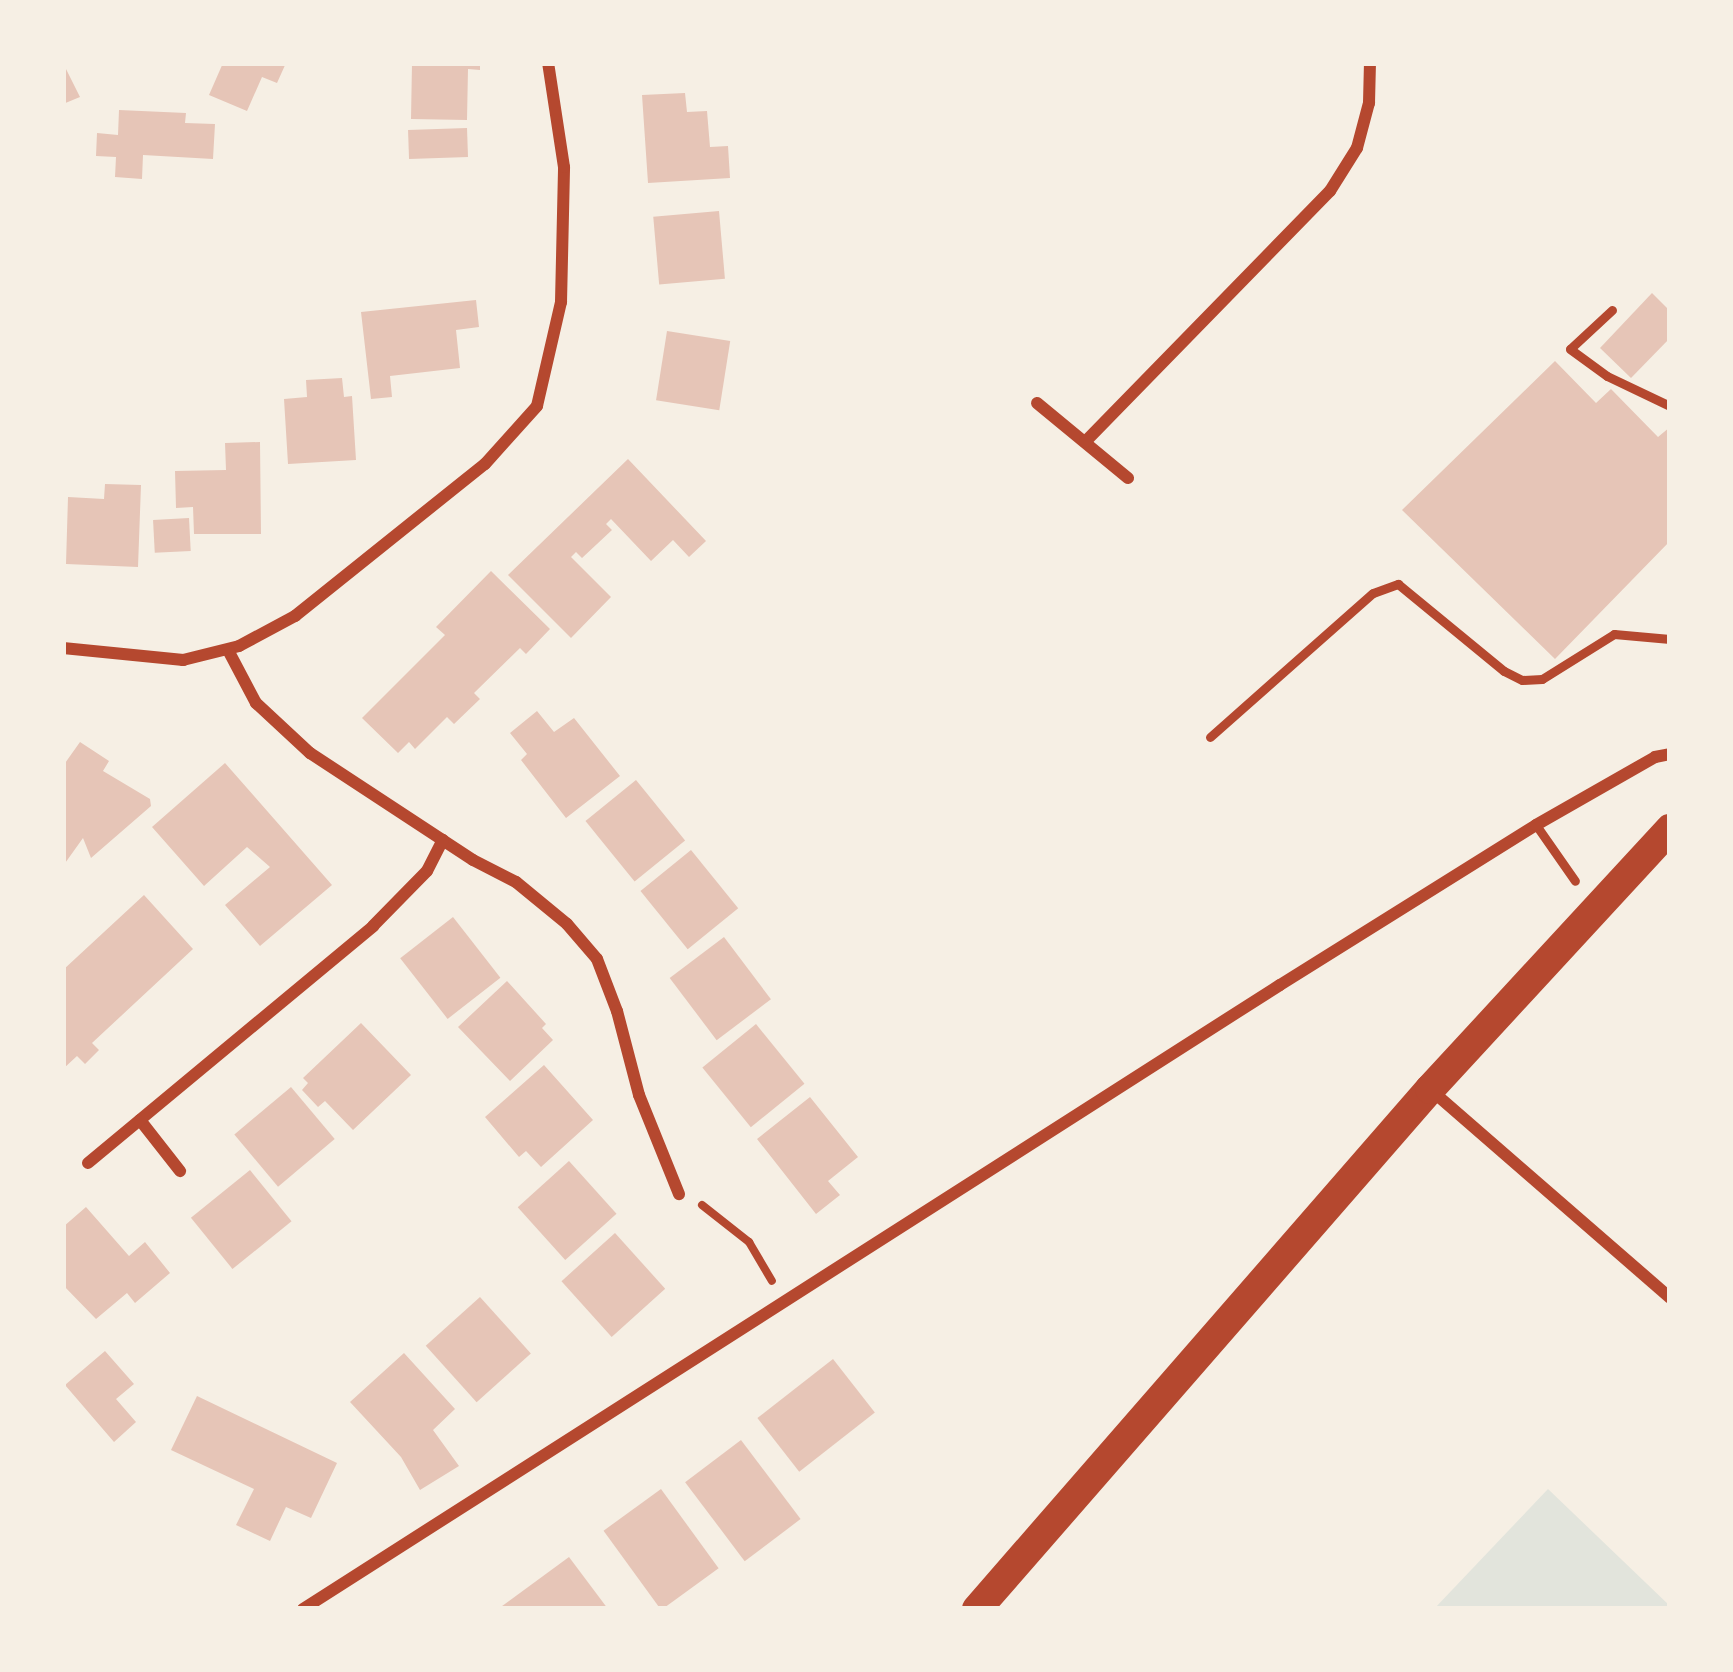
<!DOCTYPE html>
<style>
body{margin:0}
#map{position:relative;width:1733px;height:1672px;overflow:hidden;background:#f6efe4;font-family:Overpass,sans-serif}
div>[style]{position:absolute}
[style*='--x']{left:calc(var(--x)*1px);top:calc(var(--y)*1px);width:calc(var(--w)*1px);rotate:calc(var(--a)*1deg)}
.green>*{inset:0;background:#e2e4dc}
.building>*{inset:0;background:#e6c5b7;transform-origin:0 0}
.path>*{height:8px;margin:-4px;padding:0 4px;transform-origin:4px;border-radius:4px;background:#b5482f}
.service>*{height:9px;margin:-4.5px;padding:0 4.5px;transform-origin:4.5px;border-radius:4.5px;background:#b5482f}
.minor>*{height:12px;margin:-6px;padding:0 6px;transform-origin:6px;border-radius:6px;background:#b5482f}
.primary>*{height:30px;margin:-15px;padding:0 15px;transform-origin:15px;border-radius:15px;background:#b5482f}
span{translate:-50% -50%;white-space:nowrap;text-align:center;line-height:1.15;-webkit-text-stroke:9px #f6efe4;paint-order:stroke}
.frame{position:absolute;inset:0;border:66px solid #f6efe4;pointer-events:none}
</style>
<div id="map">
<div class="green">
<div style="clip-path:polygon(1548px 1489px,1670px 1606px,1670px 1609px,1434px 1609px)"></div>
</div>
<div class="building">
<div style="clip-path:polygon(63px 63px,80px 97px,63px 104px)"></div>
<div style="clip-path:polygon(223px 63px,286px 63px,277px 83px,262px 77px,247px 111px,209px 95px)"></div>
<div style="clip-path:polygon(412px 63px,480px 63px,480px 70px,468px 69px,467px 120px,411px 119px)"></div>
<div style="clip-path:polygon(685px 93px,687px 112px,707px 111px,710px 147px,728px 146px,730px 178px,648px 183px,642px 95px)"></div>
<div style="clip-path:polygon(119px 110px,186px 113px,185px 123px,215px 124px,213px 159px,143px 155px,142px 179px,115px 177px,116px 157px,96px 156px,97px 133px,118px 135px)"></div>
<div style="left:467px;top:128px;width:29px;height:59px;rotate:88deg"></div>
<div style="left:719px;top:211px;width:68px;height:66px;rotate:85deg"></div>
<div style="clip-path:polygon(1652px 293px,1670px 311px,1670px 338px,1631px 378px,1600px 348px)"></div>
<div style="clip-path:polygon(476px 300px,479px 327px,456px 330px,460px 368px,390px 376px,392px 397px,371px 399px,361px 312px)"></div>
<div style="left:667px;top:331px;width:64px;height:70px;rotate:9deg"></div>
<div style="clip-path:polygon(1555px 361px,1596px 403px,1611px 389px,1658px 437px,1670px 427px,1670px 541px,1555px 659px,1402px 510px)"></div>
<div style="clip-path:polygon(342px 378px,344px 397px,352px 396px,356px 460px,288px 464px,284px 399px,307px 397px,306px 380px)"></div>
<div style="clip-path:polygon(260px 442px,261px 534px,194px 534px,193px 507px,176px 508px,175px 471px,226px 470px,225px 443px)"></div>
<div style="clip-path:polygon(628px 459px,706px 541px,689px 557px,673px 540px,651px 561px,611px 519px,606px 524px,612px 530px,582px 558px,576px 552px,571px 557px,611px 597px,571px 638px,508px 575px)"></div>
<div style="clip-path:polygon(105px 484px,141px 485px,138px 567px,66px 564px,68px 497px,104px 499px)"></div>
<div style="left:189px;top:518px;width:33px;height:36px;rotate:87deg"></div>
<div style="clip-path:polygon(491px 571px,550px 629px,526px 654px,520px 648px,474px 693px,480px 699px,454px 724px,447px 717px,415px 749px,409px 742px,398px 753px,362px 718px,445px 635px,436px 627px)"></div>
<div style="clip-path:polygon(537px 711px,554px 732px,574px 718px,620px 776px,566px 818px,521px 760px,527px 754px,510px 733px)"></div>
<div style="clip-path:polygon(80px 742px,109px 761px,103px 771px,150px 799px,151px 806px,91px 858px,83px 838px,63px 866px,63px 766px)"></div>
<div style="clip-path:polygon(225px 763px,332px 885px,260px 946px,225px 905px,270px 867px,247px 847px,204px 886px,152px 827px)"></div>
<div style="left:636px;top:780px;width:78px;height:65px;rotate:51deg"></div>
<div style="left:691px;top:850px;width:75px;height:65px;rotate:51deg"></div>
<div style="clip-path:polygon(144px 895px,193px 949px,92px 1043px,99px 1050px,85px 1064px,77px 1056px,63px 1069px,63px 970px)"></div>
<div style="left:453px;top:917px;width:77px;height:67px;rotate:52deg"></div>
<div style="left:724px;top:937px;width:78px;height:68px;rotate:53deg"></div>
<div style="clip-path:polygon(507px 981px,546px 1024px,542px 1028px,553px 1040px,510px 1081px,458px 1027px)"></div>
<div style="clip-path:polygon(361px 1023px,411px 1075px,353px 1130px,325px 1101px,318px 1107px,302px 1090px,308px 1083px,303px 1078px)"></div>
<div style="left:756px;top:1024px;width:77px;height:69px;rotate:51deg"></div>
<div style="clip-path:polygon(544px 1065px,593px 1120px,541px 1167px,526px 1151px,519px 1157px,485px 1117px)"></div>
<div style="left:291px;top:1087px;width:68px;height:74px;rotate:50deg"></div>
<div style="clip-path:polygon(810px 1097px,858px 1157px,828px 1181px,840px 1195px,816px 1214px,757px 1139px)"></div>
<div style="left:569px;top:1161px;width:71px;height:69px;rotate:48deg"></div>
<div style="left:250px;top:1170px;width:66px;height:76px;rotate:51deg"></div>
<div style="clip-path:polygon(86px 1207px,129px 1256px,145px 1242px,170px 1273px,135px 1303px,127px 1293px,96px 1319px,63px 1285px,63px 1227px)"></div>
<div style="left:615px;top:1233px;width:75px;height:72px;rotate:48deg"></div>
<div style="left:480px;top:1297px;width:76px;height:73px;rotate:48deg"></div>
<div style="clip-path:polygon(105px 1351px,134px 1384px,116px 1399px,136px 1422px,114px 1442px,65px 1385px)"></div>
<div style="clip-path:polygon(404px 1353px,455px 1409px,433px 1430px,459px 1466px,420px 1490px,401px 1457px,350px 1402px)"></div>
<div style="left:833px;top:1359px;width:68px;height:96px;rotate:52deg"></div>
<div style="clip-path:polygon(197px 1396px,337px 1463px,311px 1518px,286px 1507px,270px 1541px,236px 1525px,254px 1489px,171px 1450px)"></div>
<div style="left:741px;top:1440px;width:99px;height:70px;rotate:53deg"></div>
<div style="left:661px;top:1489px;width:98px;height:71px;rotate:54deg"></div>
<div style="clip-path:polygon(569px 1557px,608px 1609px,498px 1609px)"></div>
</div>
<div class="path">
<div style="--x:702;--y:1205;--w:60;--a:38.2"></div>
<div style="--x:749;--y:1242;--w:45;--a:59.5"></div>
</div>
<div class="service">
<div style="--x:1612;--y:310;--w:57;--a:137.1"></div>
<div style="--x:1570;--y:349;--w:46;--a:36.1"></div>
<div style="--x:1607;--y:376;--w:70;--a:25.5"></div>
<div style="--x:1210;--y:737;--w:217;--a:-41.5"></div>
<div style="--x:1373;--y:593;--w:27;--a:-20"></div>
<div style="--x:1398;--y:584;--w:137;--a:39.4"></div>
<div style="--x:1504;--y:671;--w:20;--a:27"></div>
<div style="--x:1522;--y:680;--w:20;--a:-3"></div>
<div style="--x:1542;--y:679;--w:85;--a:-32"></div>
<div style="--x:1614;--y:634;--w:56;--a:5.1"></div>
<div style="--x:1536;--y:825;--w:68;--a:55.1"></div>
</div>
<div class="minor">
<div style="--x:1037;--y:403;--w:118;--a:39.5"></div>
<div style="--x:1085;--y:442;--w:351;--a:-45.7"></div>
<div style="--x:1330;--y:191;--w:51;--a:-57.9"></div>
<div style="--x:1357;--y:148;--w:47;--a:-75.1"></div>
<div style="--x:1369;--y:103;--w:40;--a:-88.6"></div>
<div style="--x:63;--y:648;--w:121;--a:5.7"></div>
<div style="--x:183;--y:660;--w:58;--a:-14"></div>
<div style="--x:239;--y:646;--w:64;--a:-28.2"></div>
<div style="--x:295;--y:616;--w:243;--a:-38.7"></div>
<div style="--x:485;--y:464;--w:78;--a:-48.1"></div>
<div style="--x:537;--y:406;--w:107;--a:-77"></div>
<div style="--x:561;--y:302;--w:135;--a:-88.7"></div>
<div style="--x:564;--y:167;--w:105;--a:-98.7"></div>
<div style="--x:228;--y:650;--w:60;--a:62.2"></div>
<div style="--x:256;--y:703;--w:74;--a:42.8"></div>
<div style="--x:310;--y:753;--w:195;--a:33.3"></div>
<div style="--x:473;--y:860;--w:48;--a:27.1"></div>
<div style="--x:516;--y:882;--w:66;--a:39.5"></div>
<div style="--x:567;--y:924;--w:46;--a:49.4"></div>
<div style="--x:597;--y:959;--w:56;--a:69"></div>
<div style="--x:617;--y:1011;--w:87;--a:75.3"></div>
<div style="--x:639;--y:1095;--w:107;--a:68"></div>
<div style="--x:1431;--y:1090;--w:317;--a:41"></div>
<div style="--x:140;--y:1120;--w:65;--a:51.9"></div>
<div style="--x:88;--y:1163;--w:371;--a:-39.7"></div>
<div style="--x:373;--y:926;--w:77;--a:-45.5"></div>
<div style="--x:427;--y:871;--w:35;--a:-63"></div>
<div style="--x:303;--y:1609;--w:1159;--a:-32.57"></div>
<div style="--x:1280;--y:985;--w:302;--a:-32"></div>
<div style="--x:1536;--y:825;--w:137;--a:-29.7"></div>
<div style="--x:1655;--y:757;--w:15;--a:-11"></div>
</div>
<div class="primary">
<div style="--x:977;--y:1609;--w:690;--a:-48.94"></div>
<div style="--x:1430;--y:1089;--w:354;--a:-47.3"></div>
</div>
<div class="frame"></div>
</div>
